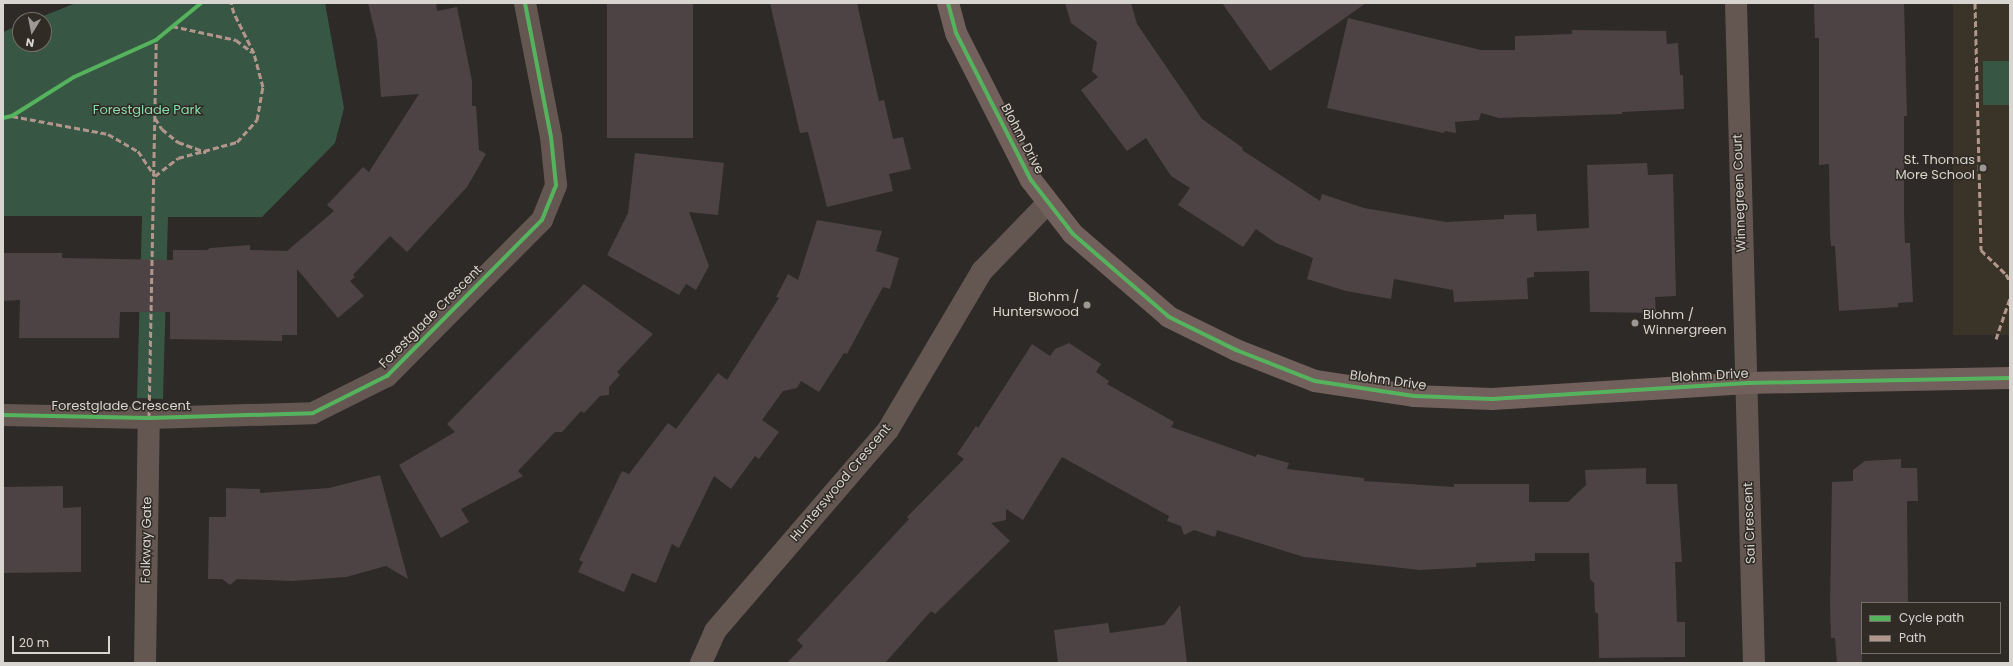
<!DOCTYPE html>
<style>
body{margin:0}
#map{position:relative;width:2013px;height:666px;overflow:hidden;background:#2d2a27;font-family:Poppins,sans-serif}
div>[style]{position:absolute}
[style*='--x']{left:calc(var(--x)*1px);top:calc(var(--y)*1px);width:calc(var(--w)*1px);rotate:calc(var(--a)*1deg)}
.built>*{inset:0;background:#3a3327;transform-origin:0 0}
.green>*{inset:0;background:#375744;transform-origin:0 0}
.building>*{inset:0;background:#4d4345;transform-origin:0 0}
.street>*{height:22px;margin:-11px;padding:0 11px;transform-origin:11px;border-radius:11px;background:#645752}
.secondary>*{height:22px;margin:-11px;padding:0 11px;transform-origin:11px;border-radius:11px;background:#71605b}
.quiet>*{height:3px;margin-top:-1.5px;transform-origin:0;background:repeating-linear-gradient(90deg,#b2968c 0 6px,transparent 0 9px)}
.cycleway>*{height:4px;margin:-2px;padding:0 2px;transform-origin:2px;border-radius:2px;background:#56b35d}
.dots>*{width:11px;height:11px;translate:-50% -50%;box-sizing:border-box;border:2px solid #302b24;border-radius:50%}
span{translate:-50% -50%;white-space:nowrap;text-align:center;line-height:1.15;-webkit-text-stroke:3px #302b24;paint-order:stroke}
.park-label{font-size:13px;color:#89dcad}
.street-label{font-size:13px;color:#d8d5d0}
.poi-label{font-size:13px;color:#d8d5d0}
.right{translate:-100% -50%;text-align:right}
.left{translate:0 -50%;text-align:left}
.frame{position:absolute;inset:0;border:4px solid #d8d5d0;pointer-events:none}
.legend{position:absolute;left:1861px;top:602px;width:140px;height:52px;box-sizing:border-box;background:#302b24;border:1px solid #736f69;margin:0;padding:5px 7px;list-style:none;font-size:12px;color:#d8d5d0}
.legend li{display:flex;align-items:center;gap:8px;height:20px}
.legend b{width:20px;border:1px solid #736f69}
.north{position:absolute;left:12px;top:12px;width:40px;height:40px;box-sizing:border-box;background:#302b24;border:1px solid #736f69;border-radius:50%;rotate:190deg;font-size:11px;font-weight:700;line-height:16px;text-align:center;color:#d8d5d0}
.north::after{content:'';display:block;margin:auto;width:14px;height:18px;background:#9c9995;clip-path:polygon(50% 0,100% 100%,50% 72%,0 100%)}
.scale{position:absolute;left:12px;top:636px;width:98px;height:18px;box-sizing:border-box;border:2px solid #d8d5d0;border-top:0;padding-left:5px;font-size:12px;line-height:14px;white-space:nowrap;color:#d8d5d0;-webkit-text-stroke:3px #302b24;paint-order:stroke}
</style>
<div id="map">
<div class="built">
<div style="left:1953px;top:3px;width:57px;height:332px"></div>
</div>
<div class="green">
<div style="clip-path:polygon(76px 3px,325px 3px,344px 108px,335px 143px,262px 217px,168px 217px,163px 399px,137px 398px,142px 216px,3px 216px,3px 32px,20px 25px,20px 44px,44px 44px,44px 20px,33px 20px)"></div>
<div style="left:2010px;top:61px;width:44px;height:27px;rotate:90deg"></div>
</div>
<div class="building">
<div style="clip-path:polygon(368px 3px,436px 3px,437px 11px,457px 7px,472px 81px,472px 106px,476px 106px,479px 150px,486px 154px,467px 187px,407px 252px,390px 236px,353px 275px,355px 277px,350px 281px,364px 296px,338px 318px,297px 269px,297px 335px,282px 335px,282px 341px,170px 339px,170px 312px,120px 312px,119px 338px,19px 338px,20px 300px,3px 301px,3px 253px,62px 253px,62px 258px,173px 260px,173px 250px,207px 250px,210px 248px,250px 245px,250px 250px,287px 251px,334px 211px,327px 205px,363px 167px,369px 172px,419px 94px,381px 97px,377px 40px)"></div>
<div style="left:607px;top:3px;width:86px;height:135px"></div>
<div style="clip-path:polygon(770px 3px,857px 3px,879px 101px,884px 100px,893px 139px,903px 137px,911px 169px,889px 174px,893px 191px,827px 207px,808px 132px,800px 133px)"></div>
<div style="clip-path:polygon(1065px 3px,1131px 3px,1137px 24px,1202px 119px,1243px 148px,1242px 150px,1320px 201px,1322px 194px,1364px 208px,1446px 222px,1504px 219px,1504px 215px,1536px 214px,1537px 231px,1589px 228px,1587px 165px,1647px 163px,1648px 175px,1673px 174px,1676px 296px,1655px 297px,1656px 313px,1590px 312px,1589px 271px,1534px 272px,1534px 277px,1527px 278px,1528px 299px,1454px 302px,1453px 290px,1394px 279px,1391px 299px,1346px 291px,1307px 279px,1313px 258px,1276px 243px,1256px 229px,1243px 247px,1178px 205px,1190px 188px,1171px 176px,1146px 138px,1127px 151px,1081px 90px,1098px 77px,1092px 71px,1097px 42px,1071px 23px)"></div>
<div style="clip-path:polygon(1222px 3px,1366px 3px,1270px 71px)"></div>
<div style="clip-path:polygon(1814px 3px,1904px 3px,1907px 116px,1904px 116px,1904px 213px,1905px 243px,1910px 243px,1913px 302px,1898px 303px,1898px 307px,1839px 311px,1835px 246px,1831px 246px,1830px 235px,1829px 164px,1819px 165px,1819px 38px,1815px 38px)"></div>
<div style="clip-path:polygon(1348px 18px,1481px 50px,1515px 50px,1515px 36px,1572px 34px,1572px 30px,1666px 31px,1667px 44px,1678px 43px,1680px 75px,1683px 75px,1684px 109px,1622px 112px,1622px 114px,1499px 118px,1481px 113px,1479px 120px,1455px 122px,1456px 133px,1445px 131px,1444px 133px,1327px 108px)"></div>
<div style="clip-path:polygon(635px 153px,724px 163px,718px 215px,689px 212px,709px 266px,696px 290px,686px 284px,679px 295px,607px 255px,628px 213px)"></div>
<div style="clip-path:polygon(817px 220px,882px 231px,876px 251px,899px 258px,890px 289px,883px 287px,847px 354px,844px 353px,819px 392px,801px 381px,797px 388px,783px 391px,762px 420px,779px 432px,759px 459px,755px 456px,731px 489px,714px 476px,679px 548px,672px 544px,656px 583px,632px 573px,624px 592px,578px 572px,583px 562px,579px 560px,622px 471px,629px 474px,668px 423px,676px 429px,718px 373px,727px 380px,779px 298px,776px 297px,788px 274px,798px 280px)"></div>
<div style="clip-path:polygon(584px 284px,653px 334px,617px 372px,620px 375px,609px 387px,609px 395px,600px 396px,584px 413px,581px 411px,562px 432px,555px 432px,518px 471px,523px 476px,461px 509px,469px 522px,441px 538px,399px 465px,455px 432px,447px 424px)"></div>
<div style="clip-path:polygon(1069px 343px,1101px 364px,1096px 372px,1109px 381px,1107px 384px,1174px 422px,1171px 427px,1256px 457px,1257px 454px,1289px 463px,1287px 469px,1364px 478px,1364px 481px,1454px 487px,1454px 484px,1529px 484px,1529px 502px,1568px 502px,1586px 485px,1585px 470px,1646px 468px,1646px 484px,1677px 484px,1682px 562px,1675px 562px,1677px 622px,1685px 622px,1685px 657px,1599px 658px,1598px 614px,1595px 612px,1594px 583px,1590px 579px,1589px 553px,1535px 553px,1535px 561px,1476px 563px,1476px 567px,1420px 570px,1304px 557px,1217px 530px,1215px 537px,1194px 530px,1184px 535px,1181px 526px,1167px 521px,1169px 516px,1062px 457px,1023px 520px,1006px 509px,1006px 520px,991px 523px,1010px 541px,935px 614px,931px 611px,885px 663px,787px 663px,803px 646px,797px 640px,909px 519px,907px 517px,964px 459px,957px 454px,976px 426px,978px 428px,1032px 344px,1050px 356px,1055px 349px)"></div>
<div style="clip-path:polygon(1901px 459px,1901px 468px,1917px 468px,1918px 501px,1907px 501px,1908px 603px,1862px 603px,1862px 663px,1837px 663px,1835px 638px,1831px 638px,1830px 605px,1832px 482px,1853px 481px,1853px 470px,1865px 461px)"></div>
<div style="clip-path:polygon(380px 475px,408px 579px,386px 566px,346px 577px,292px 581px,237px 579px,230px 585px,222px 579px,208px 579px,209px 517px,226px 517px,226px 488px,260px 489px,260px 493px,329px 488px)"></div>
<div style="clip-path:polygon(63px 486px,63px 508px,81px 507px,81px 572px,3px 573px,3px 487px)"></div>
<div style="clip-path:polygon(1180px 605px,1187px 663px,1058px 663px,1054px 630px,1108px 623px,1110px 633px,1164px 625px)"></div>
</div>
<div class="street">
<div style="--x:1736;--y:3;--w:660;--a:88.44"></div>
<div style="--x:3;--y:415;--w:146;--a:1.2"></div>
<div style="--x:149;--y:418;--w:164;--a:-1.7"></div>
<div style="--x:313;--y:413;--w:83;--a:-26.6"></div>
<div style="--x:387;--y:376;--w:220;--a:-45.2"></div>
<div style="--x:542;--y:220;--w:38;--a:-68"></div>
<div style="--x:556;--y:185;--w:48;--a:-95.9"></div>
<div style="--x:551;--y:137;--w:136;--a:-101"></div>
<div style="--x:145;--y:663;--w:245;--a:-89.1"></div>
<div style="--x:701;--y:663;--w:35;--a:-66"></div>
<div style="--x:715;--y:631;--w:265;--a:-49.3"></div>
<div style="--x:888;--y:430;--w:185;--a:-59.4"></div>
<div style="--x:982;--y:271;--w:93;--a:-45.9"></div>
</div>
<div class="secondary">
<div style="--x:948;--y:3;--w:31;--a:75"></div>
<div style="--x:956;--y:33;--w:165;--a:63"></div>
<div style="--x:1031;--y:180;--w:68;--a:52.1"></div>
<div style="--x:1073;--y:234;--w:127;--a:40.8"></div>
<div style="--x:1169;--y:317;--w:75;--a:26.2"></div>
<div style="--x:1236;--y:350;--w:85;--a:21.4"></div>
<div style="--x:1315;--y:381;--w:100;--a:8.6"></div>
<div style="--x:1414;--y:396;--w:78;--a:2.2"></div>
<div style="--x:1492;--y:399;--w:256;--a:-3.6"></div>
<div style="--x:1747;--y:383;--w:263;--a:-1.1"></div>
</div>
<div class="quiet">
<div style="--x:1975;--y:3;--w:247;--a:88.6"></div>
<div style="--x:1981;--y:250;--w:35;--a:44"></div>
<div style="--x:2006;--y:274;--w:9;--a:63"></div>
<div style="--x:172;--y:26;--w:66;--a:12.3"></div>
<div style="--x:236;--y:40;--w:20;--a:37"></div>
<div style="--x:12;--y:116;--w:98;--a:10.6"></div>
<div style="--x:108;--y:134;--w:34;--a:30"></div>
<div style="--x:138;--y:151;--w:30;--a:56"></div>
<div style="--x:155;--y:118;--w:13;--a:58"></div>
<div style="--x:162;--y:129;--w:21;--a:39"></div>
<div style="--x:178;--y:142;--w:30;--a:20"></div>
<div style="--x:155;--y:176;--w:29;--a:-38"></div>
<div style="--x:178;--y:158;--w:61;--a:-15.2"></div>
<div style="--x:237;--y:142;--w:30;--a:-48"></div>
<div style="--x:257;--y:120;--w:34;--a:-80"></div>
<div style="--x:263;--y:87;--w:35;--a:-105"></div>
<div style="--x:254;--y:53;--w:45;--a:-116.6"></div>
<div style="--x:234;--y:13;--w:10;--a:-107"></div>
<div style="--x:1996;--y:339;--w:43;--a:-71.1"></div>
<div style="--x:149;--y:418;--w:378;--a:-88.9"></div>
</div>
<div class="cycleway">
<div style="--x:948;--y:3;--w:31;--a:75"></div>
<div style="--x:956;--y:33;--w:165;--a:63"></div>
<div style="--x:1031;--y:180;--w:68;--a:52.1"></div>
<div style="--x:1073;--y:234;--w:127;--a:40.8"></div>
<div style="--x:1169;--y:317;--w:75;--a:26.2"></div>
<div style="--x:1236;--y:350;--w:85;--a:21.4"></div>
<div style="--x:1315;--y:381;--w:100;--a:8.6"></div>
<div style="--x:1414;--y:396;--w:78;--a:2.2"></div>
<div style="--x:1492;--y:399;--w:256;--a:-3.6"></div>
<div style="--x:1747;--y:383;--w:263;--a:-1.1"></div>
<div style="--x:3;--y:118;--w:9;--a:-13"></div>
<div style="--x:12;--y:116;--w:73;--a:-32.2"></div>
<div style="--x:74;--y:77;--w:90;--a:-24.3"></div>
<div style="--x:156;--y:40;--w:58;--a:-39.4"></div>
<div style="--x:3;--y:415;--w:146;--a:1.2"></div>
<div style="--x:149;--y:418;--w:164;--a:-1.7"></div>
<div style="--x:313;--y:413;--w:83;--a:-26.6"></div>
<div style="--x:387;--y:376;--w:220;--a:-45.2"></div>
<div style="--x:542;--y:220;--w:38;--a:-68"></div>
<div style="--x:556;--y:185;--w:48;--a:-95.9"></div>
<div style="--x:551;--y:137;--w:136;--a:-101"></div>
</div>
<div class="dots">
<div style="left:1983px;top:168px;background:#9c9995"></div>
<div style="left:1087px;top:305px;background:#9c9995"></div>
<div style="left:1635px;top:323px;background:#9c9995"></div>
</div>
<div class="park-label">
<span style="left:147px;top:110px">Forestglade Park</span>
</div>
<div class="street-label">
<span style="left:1022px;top:139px;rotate:62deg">Blohm Drive</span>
<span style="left:1740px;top:193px;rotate:-92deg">Winnegreen Court</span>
<span style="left:431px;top:317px;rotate:-45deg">Forestglade Crescent</span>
<span style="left:1710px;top:376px;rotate:-3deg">Blohm Drive</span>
<span style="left:1388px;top:381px;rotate:8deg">Blohm Drive</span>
<span style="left:121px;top:406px">Forestglade Crescent</span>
<span style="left:841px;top:483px;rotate:-50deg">Hunterswood Crescent</span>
<span style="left:1750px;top:523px;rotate:-92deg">Sai Crescent</span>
<span style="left:147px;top:540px;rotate:-89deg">Folkway Gate</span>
</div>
<div class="poi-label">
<span class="right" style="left:1975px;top:168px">St. Thomas<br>More School</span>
<span class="right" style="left:1079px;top:305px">Blohm /<br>Hunterswood</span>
<span class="left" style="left:1643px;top:323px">Blohm /<br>Winnergreen</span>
</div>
<div class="frame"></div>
<ul class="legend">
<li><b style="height:5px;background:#56b35d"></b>Cycle path</li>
<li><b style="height:5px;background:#b2968c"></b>Path</li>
</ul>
<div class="north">N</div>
<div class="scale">20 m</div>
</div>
